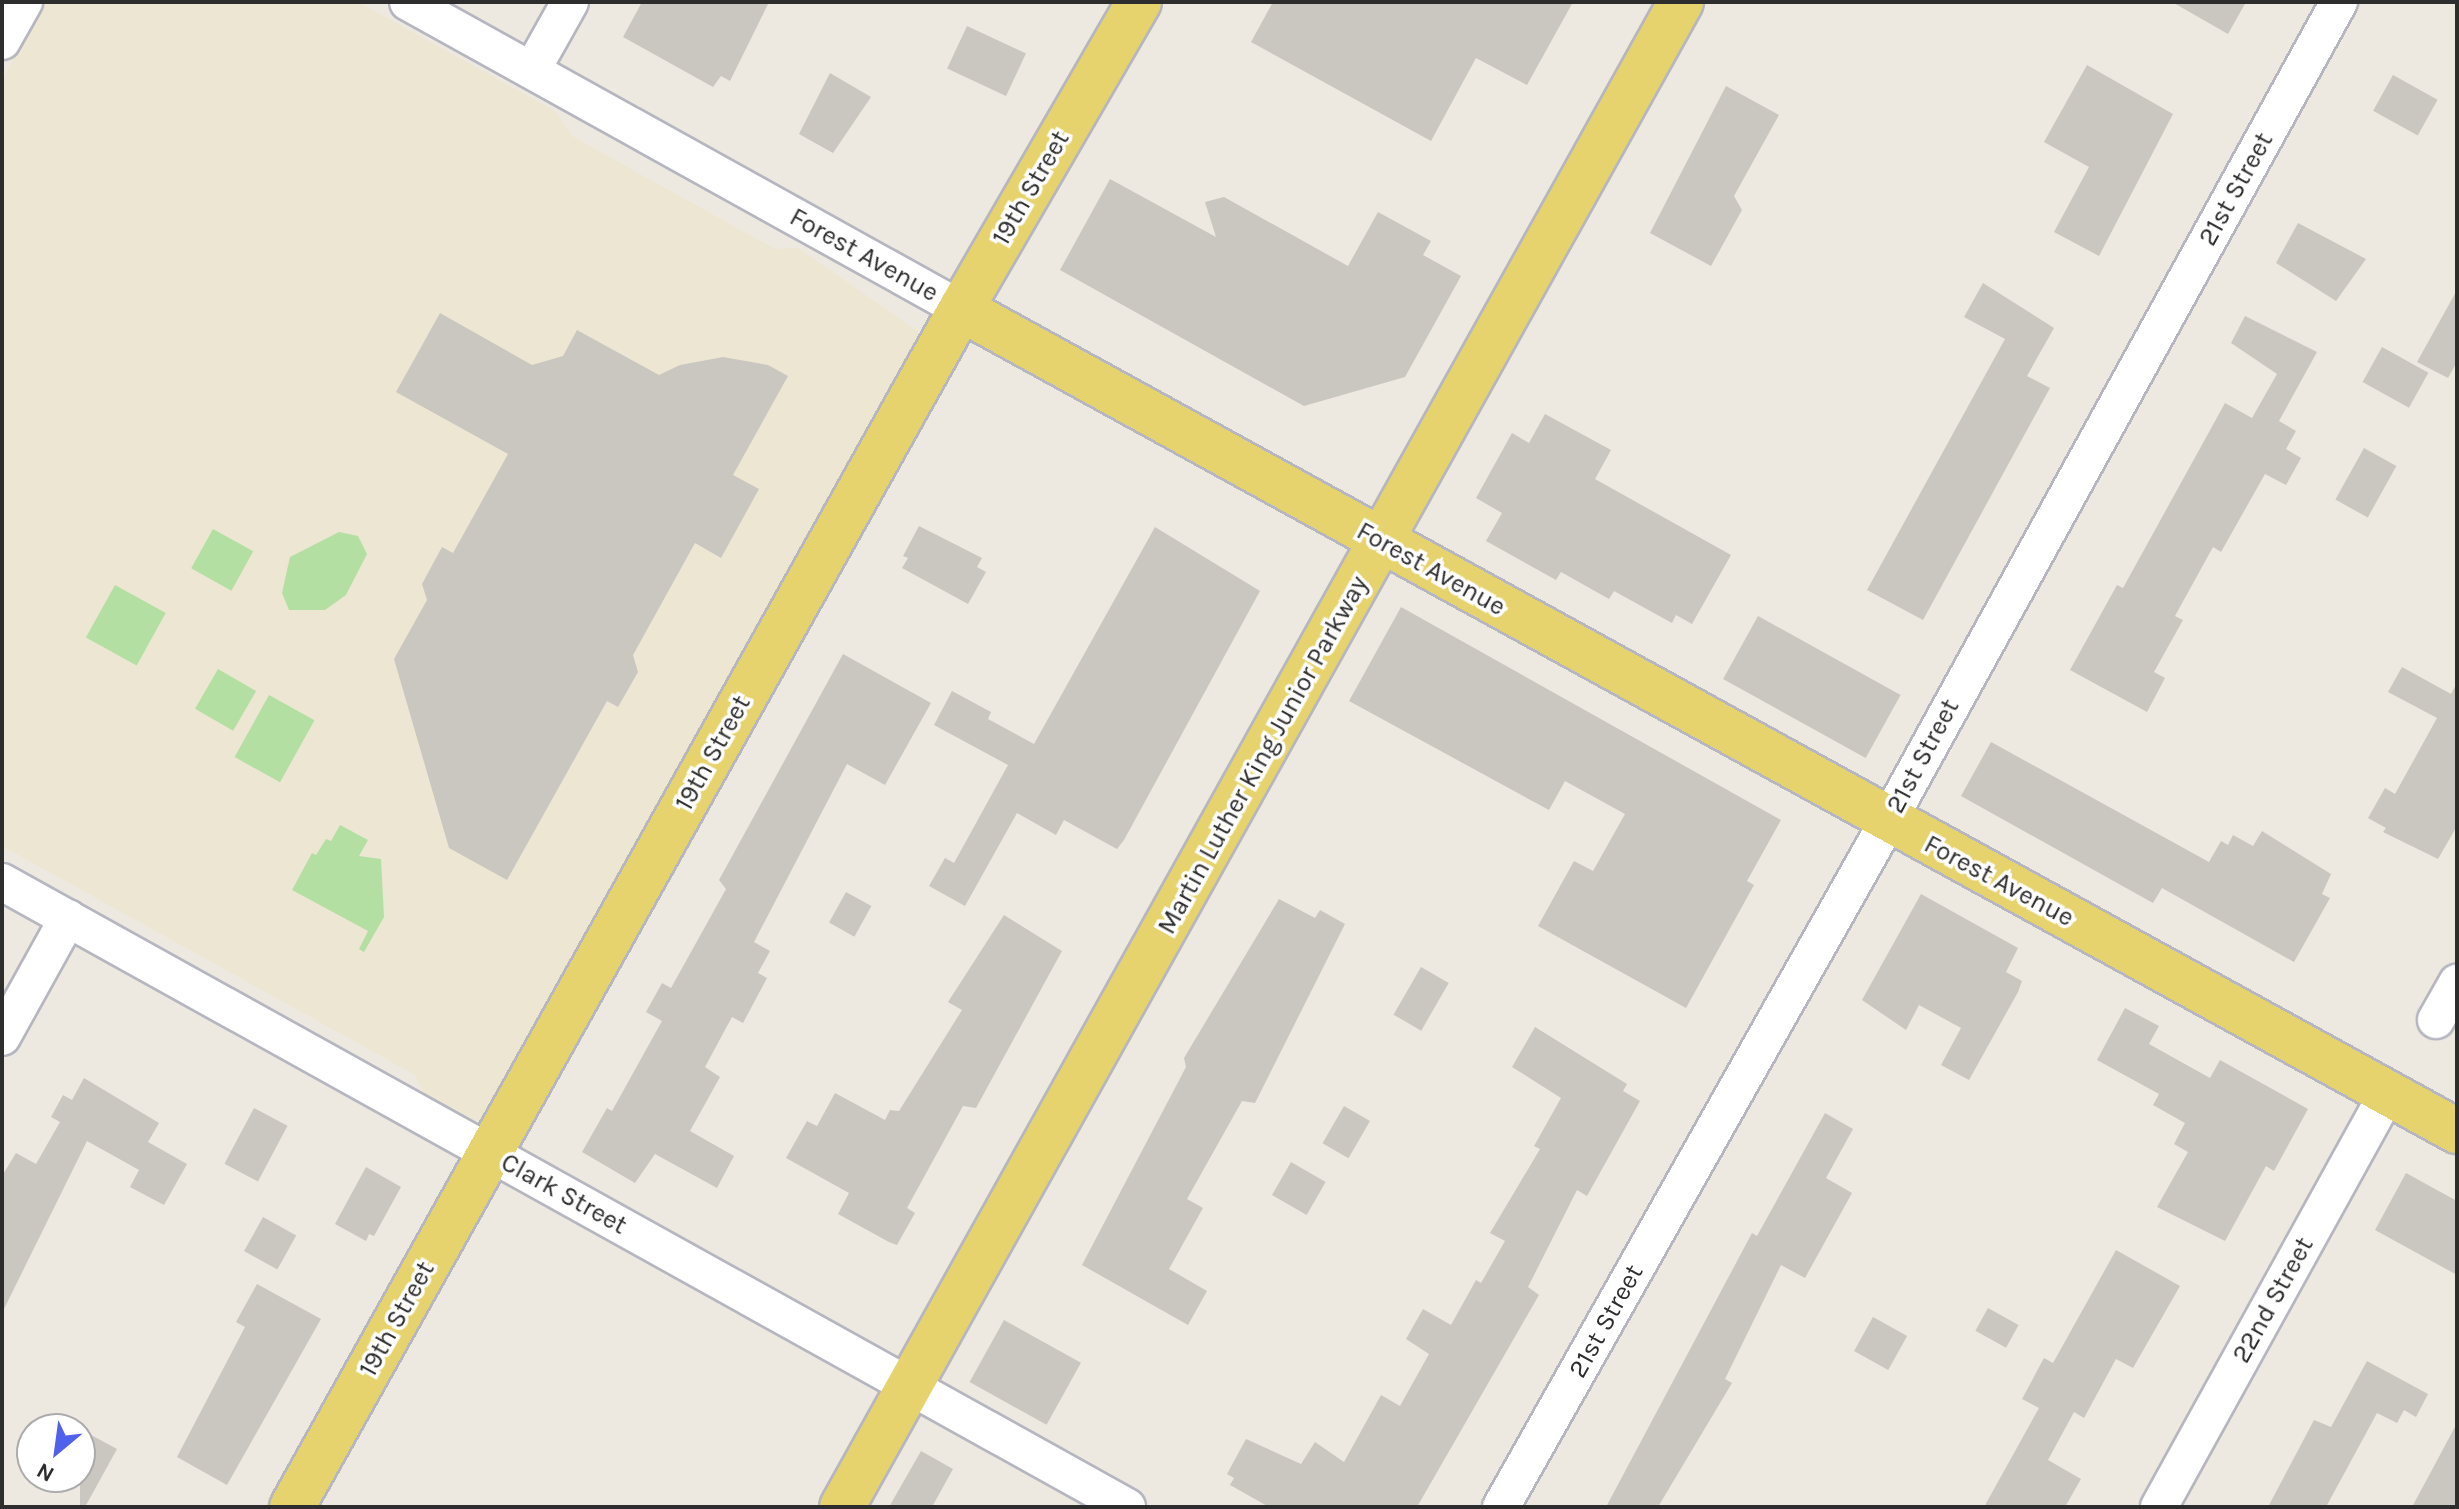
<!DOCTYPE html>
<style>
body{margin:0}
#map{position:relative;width:2459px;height:1509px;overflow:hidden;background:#ede9e1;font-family:Karla,sans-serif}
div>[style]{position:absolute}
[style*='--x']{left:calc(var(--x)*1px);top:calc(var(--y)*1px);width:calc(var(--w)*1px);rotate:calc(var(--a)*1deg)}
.education>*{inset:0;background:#ede6d3}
.green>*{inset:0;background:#b3dfa3;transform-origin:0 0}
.building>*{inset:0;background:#c9c7bf;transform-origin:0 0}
.roads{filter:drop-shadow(2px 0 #b5b6bf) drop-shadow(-2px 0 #b5b6bf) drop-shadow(0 2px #b5b6bf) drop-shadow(0 -2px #b5b6bf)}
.minor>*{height:36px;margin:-18px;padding:0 18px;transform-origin:18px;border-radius:18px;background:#fff}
.major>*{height:44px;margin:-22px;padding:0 22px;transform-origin:22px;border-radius:22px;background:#e6d36e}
span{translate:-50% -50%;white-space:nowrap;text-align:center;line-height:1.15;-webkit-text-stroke:7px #fff;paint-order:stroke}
.street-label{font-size:26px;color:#2d2d2d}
.frame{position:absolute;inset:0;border:4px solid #2d2d2d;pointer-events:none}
.north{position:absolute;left:16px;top:1413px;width:80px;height:80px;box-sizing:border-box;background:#fff;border:2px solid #ababab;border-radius:50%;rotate:209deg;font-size:22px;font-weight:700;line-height:32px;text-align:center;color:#2d2d2d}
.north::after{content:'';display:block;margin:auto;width:28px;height:36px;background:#5061ec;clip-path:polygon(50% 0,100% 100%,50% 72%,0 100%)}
</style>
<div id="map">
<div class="education">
<div style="clip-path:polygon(45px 2px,358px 2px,555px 111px,572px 136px,775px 249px,798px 248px,918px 331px,916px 344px,480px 1122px,424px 1095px,415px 1075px,2px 846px,2px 80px)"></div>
</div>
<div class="green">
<div style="left:213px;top:529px;width:46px;height:45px;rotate:29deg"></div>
<div style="clip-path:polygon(339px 532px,358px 536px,367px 554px,346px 595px,325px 610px,289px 610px,282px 593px,290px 557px)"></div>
<div style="left:115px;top:585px;width:58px;height:60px;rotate:29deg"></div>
<div style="left:218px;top:669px;width:44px;height:46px;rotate:30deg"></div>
<div style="left:269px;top:695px;width:52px;height:71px;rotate:29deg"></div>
<div style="clip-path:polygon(340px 825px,368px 840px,359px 856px,381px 859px,384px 917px,364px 952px,359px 949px,368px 931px,292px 890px,312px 853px,316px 855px,326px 839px,331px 841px)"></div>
</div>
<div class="building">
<div style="clip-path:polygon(642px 2px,769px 2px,730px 81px,721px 76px,713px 87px,623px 37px)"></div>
<div style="clip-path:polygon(1273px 2px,1573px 2px,1527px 85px,1476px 58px,1431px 141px,1251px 42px)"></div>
<div style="clip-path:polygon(2172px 2px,2246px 2px,2228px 34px)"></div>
<div style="left:967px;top:26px;width:65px;height:47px;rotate:25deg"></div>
<div style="clip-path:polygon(2087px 65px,2173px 114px,2099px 256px,2054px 232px,2089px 167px,2044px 142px)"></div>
<div style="clip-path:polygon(830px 73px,871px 97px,833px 153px,799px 134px)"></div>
<div style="left:2393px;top:75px;width:51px;height:41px;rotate:29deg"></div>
<div style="clip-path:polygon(1726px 86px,1779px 115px,1734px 196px,1742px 210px,1711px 266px,1650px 233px)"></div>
<div style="clip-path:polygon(1110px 179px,1216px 237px,1205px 202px,1224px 197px,1348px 266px,1378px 212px,1431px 241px,1423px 255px,1461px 276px,1405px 377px,1304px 406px,1060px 270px)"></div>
<div style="clip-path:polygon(2298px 223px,2366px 259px,2336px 301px,2276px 263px)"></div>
<div style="clip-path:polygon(1983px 283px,2054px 328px,2027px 376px,2050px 388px,1923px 620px,1867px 590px,2005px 339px,1964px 317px)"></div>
<div style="clip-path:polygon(2457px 290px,2457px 362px,2448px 378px,2417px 362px)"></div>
<div style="clip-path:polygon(440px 313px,532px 365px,563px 356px,577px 330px,659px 375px,680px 365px,723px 357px,768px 365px,788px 376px,733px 475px,759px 489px,721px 558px,695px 543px,633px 655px,638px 672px,618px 707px,607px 701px,507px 880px,449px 848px,394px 659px,427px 600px,422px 584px,442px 547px,453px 553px,508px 454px,396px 392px)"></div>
<div style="clip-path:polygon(2245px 316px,2317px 352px,2279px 421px,2296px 431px,2286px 449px,2301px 458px,2286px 485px,2265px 474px,2221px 552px,2213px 547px,2175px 616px,2183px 620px,2154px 672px,2165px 678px,2147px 712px,2070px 670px,2117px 585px,2123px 588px,2225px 403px,2252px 418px,2277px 374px,2231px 343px)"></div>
<div style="left:2382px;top:347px;width:53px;height:40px;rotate:29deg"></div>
<div style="clip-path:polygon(1545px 414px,1611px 450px,1595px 479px,1731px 555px,1692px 624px,1676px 615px,1672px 623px,1614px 591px,1609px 599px,1561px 572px,1556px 580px,1486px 541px,1502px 513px,1476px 498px,1512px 433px,1529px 443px)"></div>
<div style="left:2364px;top:448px;width:37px;height:59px;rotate:29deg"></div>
<div style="clip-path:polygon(919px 526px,982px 558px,977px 567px,986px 572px,968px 604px,902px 568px,908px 558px,903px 556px)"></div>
<div style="clip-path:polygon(1155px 527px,1260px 591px,1124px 840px,1117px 849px,1064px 820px,1056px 835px,1017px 813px,965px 906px,929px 886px,945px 858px,954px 863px,1008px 765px,934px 725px,952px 691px,991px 712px,988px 719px,1034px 744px)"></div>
<div style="clip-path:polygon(1401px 607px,1781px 820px,1747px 881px,1754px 885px,1686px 1008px,1538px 926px,1574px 861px,1593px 871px,1625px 814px,1565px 781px,1549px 810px,1349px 701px)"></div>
<div style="left:1758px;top:616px;width:163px;height:72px;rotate:29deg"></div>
<div style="clip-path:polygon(843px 654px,931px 703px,885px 785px,847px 764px,754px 942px,770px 951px,758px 973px,767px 978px,743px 1023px,732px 1017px,705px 1067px,720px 1077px,690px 1131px,734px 1156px,717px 1188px,655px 1154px,635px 1183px,582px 1152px,607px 1108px,612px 1111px,662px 1021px,646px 1012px,662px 983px,671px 988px,726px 889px,719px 880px)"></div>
<div style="clip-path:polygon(2402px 667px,2451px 694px,2457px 683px,2457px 826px,2438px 859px,2383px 832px,2386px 828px,2368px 818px,2385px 788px,2395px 794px,2437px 718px,2388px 692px)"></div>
<div style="clip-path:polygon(1991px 742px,2209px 862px,2221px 841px,2228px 845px,2233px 835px,2253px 846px,2262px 831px,2331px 874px,2322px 894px,2330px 898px,2294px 962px,2162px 888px,2153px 903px,1961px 796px)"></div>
<div style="left:846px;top:892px;width:29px;height:35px;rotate:29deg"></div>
<div style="clip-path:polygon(1921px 894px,2018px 948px,2006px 972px,2022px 981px,2018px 992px,1969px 1080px,1941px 1065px,1961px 1028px,1919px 1005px,1906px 1030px,1862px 1000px)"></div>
<div style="clip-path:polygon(1279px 899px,1315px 918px,1320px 910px,1345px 924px,1255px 1103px,1242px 1101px,1187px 1199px,1203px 1208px,1169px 1269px,1207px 1291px,1188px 1325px,1082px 1265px,1186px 1067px,1184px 1058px)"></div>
<div style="clip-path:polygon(1004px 915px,1062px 951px,976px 1108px,963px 1106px,907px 1208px,915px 1213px,897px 1245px,889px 1242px,838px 1214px,849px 1193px,786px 1158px,807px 1121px,817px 1126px,835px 1093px,885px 1120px,890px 1110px,899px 1111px,962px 1010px,948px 1002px)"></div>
<div style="left:1421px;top:967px;width:32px;height:55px;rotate:30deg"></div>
<div style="clip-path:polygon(2125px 1008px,2159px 1026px,2149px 1044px,2210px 1078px,2220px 1060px,2308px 1109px,2274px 1171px,2266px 1166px,2225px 1241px,2157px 1207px,2188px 1152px,2174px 1144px,2185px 1123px,2153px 1105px,2159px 1094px,2097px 1060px)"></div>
<div style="clip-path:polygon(1535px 1027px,1627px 1084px,1623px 1091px,1640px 1101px,1587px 1196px,1577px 1190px,1528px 1287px,1539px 1295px,1417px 1507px,1269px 1507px,1230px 1485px,1234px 1478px,1227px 1474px,1246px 1439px,1301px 1464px,1315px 1442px,1344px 1462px,1381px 1395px,1400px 1406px,1429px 1354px,1406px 1339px,1423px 1309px,1451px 1325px,1476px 1280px,1481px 1283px,1505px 1241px,1490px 1233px,1540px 1149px,1534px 1146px,1561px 1098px,1512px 1067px)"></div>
<div style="clip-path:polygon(84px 1078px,159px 1123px,148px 1142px,187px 1164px,164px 1205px,130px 1187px,139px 1170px,87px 1141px,2px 1313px,2px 1176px,16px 1153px,36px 1164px,60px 1122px,51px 1117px,63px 1095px,72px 1100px)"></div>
<div style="left:1344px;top:1106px;width:30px;height:43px;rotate:30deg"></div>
<div style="left:254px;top:1108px;width:38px;height:63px;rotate:28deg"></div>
<div style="clip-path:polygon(1825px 1113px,1853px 1129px,1826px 1178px,1852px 1193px,1805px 1278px,1781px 1265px,1725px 1379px,1732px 1383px,1658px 1507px,1606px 1507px,1752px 1233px,1757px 1236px)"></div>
<div style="left:1291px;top:1162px;width:40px;height:38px;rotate:30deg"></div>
<div style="clip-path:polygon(366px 1167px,401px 1187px,374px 1236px,369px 1234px,366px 1241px,335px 1224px)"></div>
<div style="clip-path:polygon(2406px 1173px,2457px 1201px,2457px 1275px,2375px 1230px)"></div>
<div style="left:263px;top:1217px;width:38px;height:39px;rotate:29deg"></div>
<div style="clip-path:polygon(2116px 1250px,2180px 1286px,2133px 1368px,2116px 1359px,2084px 1418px,2074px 1412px,2048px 1460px,2081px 1479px,2065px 1507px,1984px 1507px,2039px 1408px,2022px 1399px,2044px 1358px,2053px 1363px)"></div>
<div style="clip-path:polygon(257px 1284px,321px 1319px,227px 1485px,177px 1457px,245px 1327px,236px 1322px)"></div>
<div style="left:1988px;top:1308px;width:35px;height:26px;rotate:29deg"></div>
<div style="left:1873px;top:1317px;width:39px;height:39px;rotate:29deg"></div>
<div style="left:1004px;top:1320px;width:88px;height:71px;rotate:29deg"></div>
<div style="clip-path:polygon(2367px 1361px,2428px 1394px,2416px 1417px,2404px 1410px,2397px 1423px,2377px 1413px,2326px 1507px,2268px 1507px,2314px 1420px,2331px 1427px)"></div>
<div style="clip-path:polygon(2457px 1423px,2457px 1507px,2412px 1507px,2433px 1468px)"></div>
<div style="clip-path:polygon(80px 1429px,117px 1449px,85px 1507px,80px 1507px)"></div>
<div style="clip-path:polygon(921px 1451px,953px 1469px,932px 1507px,889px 1507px)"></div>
</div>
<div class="roads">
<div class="minor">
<div style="--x:408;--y:2;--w:633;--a:29.04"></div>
<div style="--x:2;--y:41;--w:45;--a:-60.6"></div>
<div style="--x:532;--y:70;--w:78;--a:-60.8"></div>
<div style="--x:2;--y:882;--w:1287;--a:29.05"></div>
<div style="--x:2436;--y:1020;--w:43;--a:-60.4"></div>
<div style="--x:2;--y:1037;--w:136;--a:-61"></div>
<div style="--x:1501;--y:1507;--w:788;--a:-60.57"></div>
<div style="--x:1888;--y:821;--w:935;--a:-61.16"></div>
<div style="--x:2159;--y:1507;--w:474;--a:-61.1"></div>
</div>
<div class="major">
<div style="--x:961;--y:309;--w:1707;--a:28.79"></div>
<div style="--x:292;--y:1507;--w:1372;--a:-60.82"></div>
<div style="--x:961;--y:309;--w:355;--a:-59.9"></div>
<div style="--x:842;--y:1507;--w:1723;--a:-60.86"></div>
</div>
</div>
<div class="street-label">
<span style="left:1031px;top:188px;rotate:-60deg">19th Street</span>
<span style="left:2236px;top:189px;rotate:-61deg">21st Street</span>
<span style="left:864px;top:255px;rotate:29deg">Forest Avenue</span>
<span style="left:1431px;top:569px;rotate:29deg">Forest Avenue</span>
<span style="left:713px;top:753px;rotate:-61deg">19th Street</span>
<span style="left:1263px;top:755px;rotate:-61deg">Martin Luther King Junior Parkway</span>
<span style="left:1923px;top:756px;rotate:-62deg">21st Street</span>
<span style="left:1999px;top:881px;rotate:28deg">Forest Avenue</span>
<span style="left:564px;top:1194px;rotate:29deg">Clark Street</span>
<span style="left:2273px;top:1300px;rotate:-61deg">22nd Street</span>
<span style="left:397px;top:1319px;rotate:-61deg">19th Street</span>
<span style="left:1606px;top:1321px;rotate:-61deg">21st Street</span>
</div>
<div class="frame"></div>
<div class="north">N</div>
</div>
